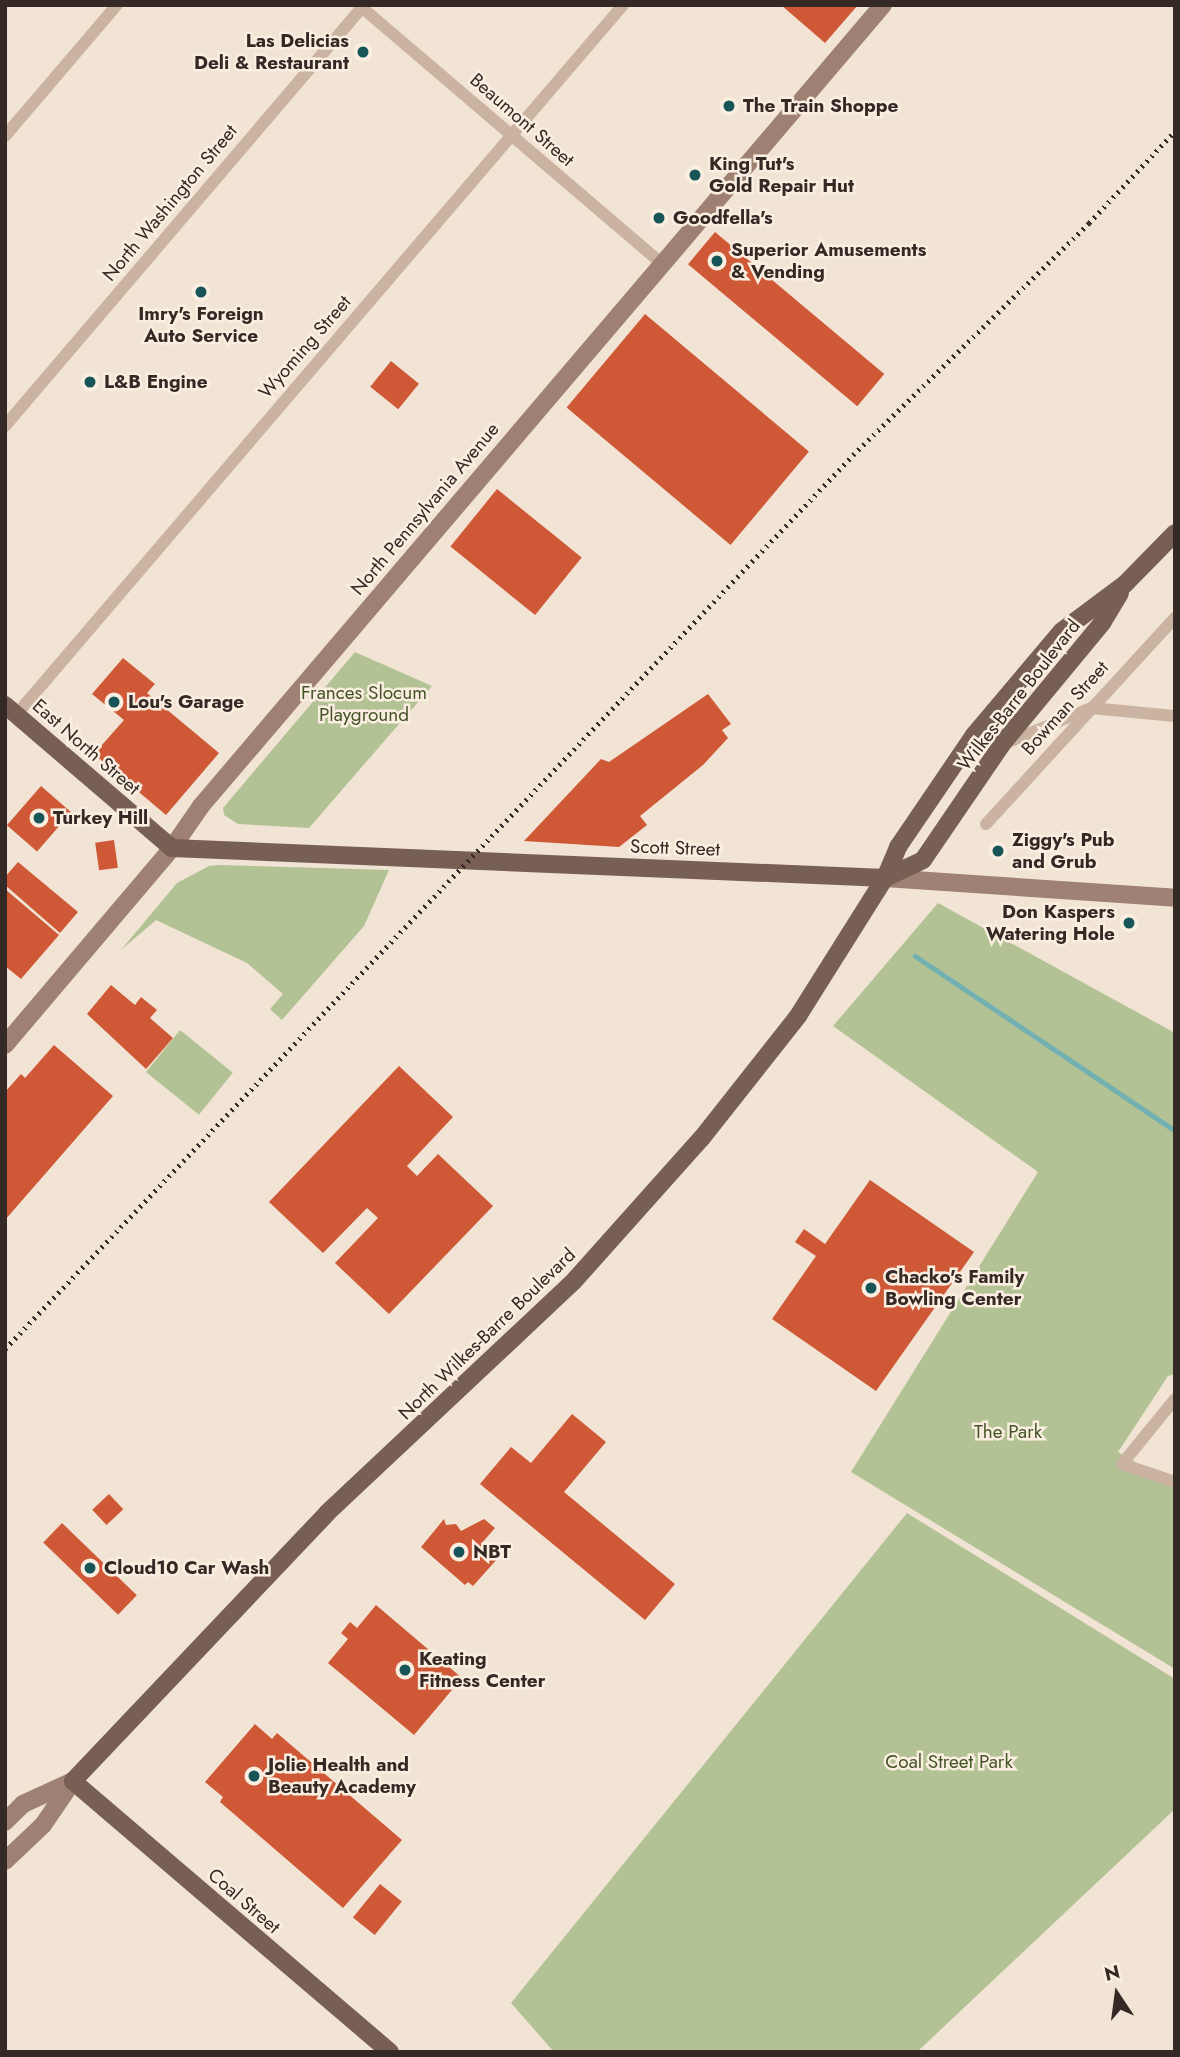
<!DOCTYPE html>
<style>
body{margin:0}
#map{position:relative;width:1180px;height:2057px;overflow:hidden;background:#f2e4d5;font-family:Jost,sans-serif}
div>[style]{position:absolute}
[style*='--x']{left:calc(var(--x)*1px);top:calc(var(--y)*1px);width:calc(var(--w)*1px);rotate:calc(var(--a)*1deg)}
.green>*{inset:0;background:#b3c294;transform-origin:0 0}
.stream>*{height:5px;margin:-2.5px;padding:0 2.5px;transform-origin:2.5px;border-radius:2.5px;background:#72b0b1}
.building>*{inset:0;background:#cf5936;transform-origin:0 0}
.street>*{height:12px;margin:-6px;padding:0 6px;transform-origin:6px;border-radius:6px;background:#cbb3a1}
.secondary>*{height:18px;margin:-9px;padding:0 9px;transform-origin:9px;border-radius:9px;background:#9e8172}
.primary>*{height:18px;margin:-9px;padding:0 9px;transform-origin:9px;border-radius:9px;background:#785f54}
.rail>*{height:5px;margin-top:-2.5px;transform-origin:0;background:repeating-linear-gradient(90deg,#342924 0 2px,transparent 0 7px)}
.dots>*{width:19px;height:19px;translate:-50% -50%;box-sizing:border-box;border:4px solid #faeee1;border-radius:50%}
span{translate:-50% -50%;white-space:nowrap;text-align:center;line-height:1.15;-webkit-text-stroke:5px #faeee1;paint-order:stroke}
.poi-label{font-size:19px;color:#342924;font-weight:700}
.right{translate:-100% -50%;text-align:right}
.left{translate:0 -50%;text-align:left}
.street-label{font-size:19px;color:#342924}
.park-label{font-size:19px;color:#445426}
.frame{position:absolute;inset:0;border:7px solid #342924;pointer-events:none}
.north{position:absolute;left:1082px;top:1959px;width:70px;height:70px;-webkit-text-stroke:5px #faeee1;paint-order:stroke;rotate:347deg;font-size:19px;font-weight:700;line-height:28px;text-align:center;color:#342924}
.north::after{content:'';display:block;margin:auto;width:24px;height:32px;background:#342924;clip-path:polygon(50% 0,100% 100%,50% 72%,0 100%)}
</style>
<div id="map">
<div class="green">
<div style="clip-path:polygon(355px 652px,432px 686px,309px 828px,238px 824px,224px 815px,223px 808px)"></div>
<div style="clip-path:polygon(209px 866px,220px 865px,389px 870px,364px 926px,282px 1020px,270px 1009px,283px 994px,247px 963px,156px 920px,121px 950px,177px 883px)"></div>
<div style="clip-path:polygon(938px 903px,1175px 1033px,1175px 1374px,1168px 1376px,1118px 1452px,1175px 1485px,1175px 1669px,851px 1472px,1038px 1172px,833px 1026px)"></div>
<div style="left:180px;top:1030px;width:68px;height:54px;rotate:39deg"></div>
<div style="clip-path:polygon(907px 1513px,1175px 1679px,1175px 1809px,917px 2052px,554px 2052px,511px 2003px)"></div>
</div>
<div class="stream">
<div style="--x:915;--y:956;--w:313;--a:33.9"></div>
</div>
<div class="building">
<div style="clip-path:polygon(781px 5px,858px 5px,825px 43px)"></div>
<div style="left:715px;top:232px;width:221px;height:42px;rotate:40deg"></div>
<div style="left:645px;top:314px;width:214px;height:122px;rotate:40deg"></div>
<div style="left:391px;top:361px;width:36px;height:33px;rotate:39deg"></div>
<div style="left:497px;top:489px;width:109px;height:74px;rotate:39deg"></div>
<div style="clip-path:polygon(123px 658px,155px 684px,147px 693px,219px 753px,166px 815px,94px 754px,124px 720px,92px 694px)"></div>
<div style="clip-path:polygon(708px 694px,731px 724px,722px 730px,728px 738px,703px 765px,640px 816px,647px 825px,619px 847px,524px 841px,601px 759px,609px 762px)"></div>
<div style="left:41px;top:786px;width:40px;height:52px;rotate:41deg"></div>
<div style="left:114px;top:840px;width:28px;height:19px;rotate:82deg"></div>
<div style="clip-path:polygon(18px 862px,78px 912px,60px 933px,5px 885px,5px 877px)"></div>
<div style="clip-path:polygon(5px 889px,59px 935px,21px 979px,5px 966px)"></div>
<div style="clip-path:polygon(111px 985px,135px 1005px,141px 997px,157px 1010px,150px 1018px,173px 1038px,146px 1069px,87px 1014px)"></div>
<div style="clip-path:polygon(54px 1045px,113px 1096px,5px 1220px,5px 1092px,21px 1074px,25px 1078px)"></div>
<div style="clip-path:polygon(399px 1066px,453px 1117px,407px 1166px,417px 1176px,438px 1154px,493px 1206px,389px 1314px,335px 1263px,378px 1218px,367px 1208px,323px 1253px,269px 1202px)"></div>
<div style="clip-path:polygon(870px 1180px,974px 1252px,876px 1391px,772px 1319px,816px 1256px,795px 1242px,804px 1229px,825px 1244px)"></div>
<div style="clip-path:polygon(572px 1414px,606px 1442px,564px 1492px,675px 1584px,645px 1620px,480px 1484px,511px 1447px,531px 1463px)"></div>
<div style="left:109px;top:1494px;width:21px;height:23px;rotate:47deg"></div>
<div style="clip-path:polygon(444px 1519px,446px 1525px,456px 1524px,461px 1531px,484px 1519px,495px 1528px,481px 1544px,498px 1558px,473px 1586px,468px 1582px,465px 1585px,421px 1547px)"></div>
<div style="left:62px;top:1523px;width:104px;height:27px;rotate:44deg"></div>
<div style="clip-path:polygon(376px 1605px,462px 1678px,414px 1735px,328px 1663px,348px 1639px,341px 1633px,350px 1622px,357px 1628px)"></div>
<div style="clip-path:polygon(255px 1724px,272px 1739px,277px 1733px,402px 1840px,343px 1908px,220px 1802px,223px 1797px,205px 1782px)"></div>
<div style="left:380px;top:1884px;width:28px;height:43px;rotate:39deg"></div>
</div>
<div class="street">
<div style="--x:359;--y:5;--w:397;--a:40.5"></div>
<div style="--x:5;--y:136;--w:172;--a:-49.5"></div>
<div style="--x:5;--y:426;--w:553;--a:-49.54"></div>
<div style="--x:16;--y:715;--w:934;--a:-49.47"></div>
<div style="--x:1006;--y:743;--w:92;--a:-22.4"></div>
<div style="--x:1091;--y:708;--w:84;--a:5.4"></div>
<div style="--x:986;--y:824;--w:280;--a:-47.5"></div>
<div style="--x:1175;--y:1399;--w:84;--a:129.2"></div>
<div style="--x:1122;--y:1464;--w:56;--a:18.8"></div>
</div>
<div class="secondary">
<div style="--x:885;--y:878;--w:291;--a:3.9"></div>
<div style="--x:5;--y:1045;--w:258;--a:-49.7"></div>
<div style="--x:172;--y:848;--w:51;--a:-55.4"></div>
<div style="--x:201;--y:806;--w:1052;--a:-49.59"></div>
<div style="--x:5;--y:1822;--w:25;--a:-45"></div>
<div style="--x:23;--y:1804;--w:55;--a:-24.7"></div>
<div style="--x:5;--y:1861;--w:52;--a:-43.5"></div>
<div style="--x:43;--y:1825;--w:53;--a:-55.7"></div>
</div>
<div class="primary">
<div style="--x:5;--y:705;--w:220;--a:40.6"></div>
<div style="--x:172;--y:848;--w:714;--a:2.41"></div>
<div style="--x:885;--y:878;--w:42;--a:-25.3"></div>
<div style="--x:923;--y:860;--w:140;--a:-55.7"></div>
<div style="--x:1002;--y:744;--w:157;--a:-50.4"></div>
<div style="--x:1102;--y:623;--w:35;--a:-59"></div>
<div style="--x:390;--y:2052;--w:417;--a:-139.5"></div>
<div style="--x:73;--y:1781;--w:369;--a:-46.5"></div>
<div style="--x:327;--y:1513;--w:337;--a:-43.2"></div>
<div style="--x:573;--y:1282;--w:192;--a:-48.2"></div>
<div style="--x:701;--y:1139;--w:157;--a:-51.7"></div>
<div style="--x:798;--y:1016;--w:163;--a:-57.8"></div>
<div style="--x:885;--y:878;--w:34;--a:-67"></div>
<div style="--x:898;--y:847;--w:135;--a:-55.8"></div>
<div style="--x:974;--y:735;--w:136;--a:-49.8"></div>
<div style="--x:1062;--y:631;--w:79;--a:-36.7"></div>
<div style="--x:1125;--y:584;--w:71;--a:-45.6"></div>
</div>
<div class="rail">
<div style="--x:5;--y:1349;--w:1232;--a:-46.51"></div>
<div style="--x:853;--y:455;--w:331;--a:-44.5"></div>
<div style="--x:1089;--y:223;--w:126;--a:-46.9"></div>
</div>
<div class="dots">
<div style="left:363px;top:52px;background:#175558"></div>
<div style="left:729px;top:106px;background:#175558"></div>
<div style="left:695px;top:175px;background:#175558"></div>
<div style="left:659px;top:218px;background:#175558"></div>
<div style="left:717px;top:261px;background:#175558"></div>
<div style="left:201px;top:292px;background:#175558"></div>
<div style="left:90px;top:382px;background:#175558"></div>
<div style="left:114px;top:702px;background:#175558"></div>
<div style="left:39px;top:818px;background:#175558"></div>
<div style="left:998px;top:851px;background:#175558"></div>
<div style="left:1129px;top:923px;background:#175558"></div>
<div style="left:871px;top:1288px;background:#175558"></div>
<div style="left:459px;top:1552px;background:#175558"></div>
<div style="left:90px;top:1568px;background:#175558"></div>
<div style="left:405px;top:1670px;background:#175558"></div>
<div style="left:254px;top:1776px;background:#175558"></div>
</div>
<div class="poi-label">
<span class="right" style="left:349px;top:52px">Las Delicias<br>Deli &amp; Restaurant</span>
<span class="left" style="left:743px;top:106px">The Train Shoppe</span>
<span class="left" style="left:709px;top:175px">King Tut's<br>Gold Repair Hut</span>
<span class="left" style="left:673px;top:218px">Goodfella's</span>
<span class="left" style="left:731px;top:261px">Superior Amusements<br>&amp; Vending</span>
<span style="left:201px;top:325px">Imry's Foreign<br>Auto Service</span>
<span class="left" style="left:104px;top:382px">L&amp;B Engine</span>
<span class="left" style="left:128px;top:702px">Lou's Garage</span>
<span class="left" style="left:53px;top:818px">Turkey Hill</span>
<span class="left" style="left:1012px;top:851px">Ziggy's Pub<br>and Grub</span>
<span class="right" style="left:1115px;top:923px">Don Kaspers<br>Watering Hole</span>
<span class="left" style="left:885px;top:1288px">Chacko's Family<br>Bowling Center</span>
<span class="left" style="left:473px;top:1552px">NBT</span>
<span class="left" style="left:104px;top:1568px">Cloud10 Car Wash</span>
<span class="left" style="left:419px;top:1670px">Keating<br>Fitness Center</span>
<span class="left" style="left:268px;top:1776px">Jolie Health and<br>Beauty Academy</span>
</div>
<div class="street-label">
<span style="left:522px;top:120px;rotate:41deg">Beaumont Street</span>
<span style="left:170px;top:203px;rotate:-50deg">North Washington Street</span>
<span style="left:305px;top:347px;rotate:-49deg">Wyoming Street</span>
<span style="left:425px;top:509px;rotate:-50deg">North Pennsylvania Avenue</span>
<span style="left:1019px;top:695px;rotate:-52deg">Wilkes-Barre Boulevard</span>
<span style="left:1065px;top:708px;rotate:-48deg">Bowman Street</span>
<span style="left:86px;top:747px;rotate:41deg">East North Street</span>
<span style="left:675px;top:848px;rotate:2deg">Scott Street</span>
<span style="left:487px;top:1334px;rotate:-44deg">North Wilkes-Barre Boulevard</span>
<span style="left:244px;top:1901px;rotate:41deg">Coal Street</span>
</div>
<div class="park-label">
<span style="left:364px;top:704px">Frances Slocum<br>Playground</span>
<span style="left:1008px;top:1432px">The Park</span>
<span style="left:949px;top:1762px">Coal Street Park</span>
</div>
<div class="frame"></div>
<div class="north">N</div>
</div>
